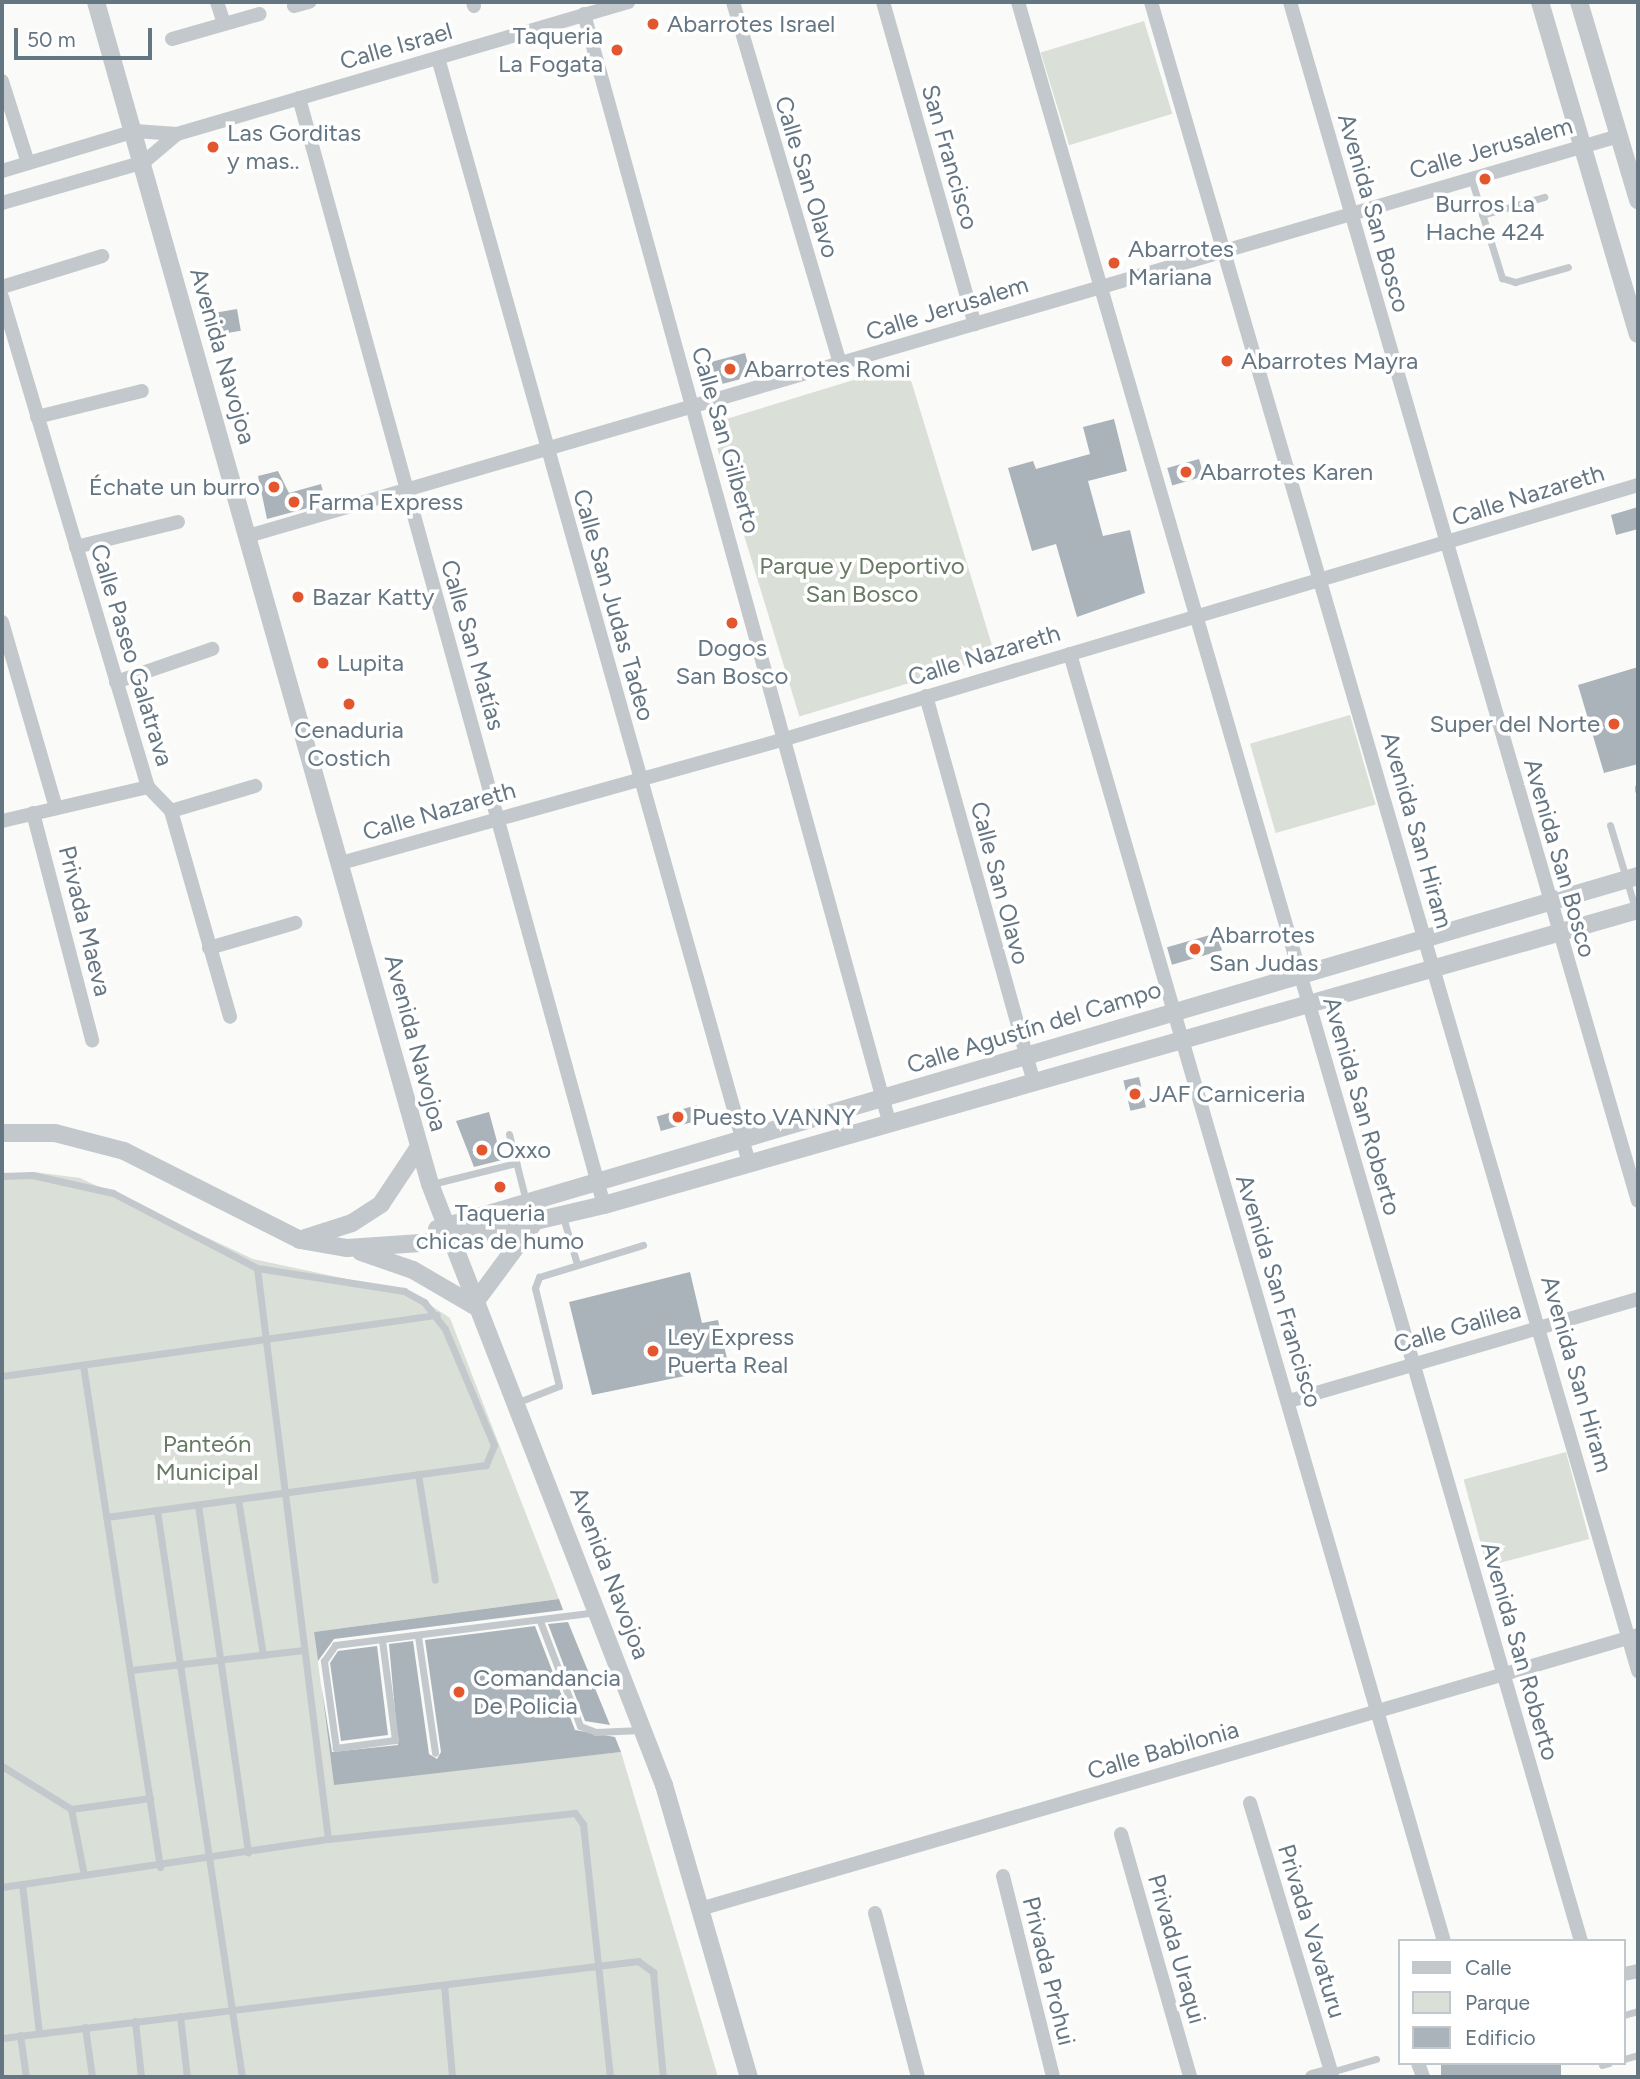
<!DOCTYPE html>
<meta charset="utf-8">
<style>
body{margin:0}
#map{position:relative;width:1640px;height:2079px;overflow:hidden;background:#fafaf8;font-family:Figtree,sans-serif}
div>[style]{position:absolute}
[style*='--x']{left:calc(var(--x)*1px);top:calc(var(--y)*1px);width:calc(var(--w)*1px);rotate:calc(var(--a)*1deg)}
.green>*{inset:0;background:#dadfd7;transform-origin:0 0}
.building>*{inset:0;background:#aab3b9;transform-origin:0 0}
.service>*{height:7px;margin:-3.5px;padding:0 3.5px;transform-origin:3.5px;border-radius:3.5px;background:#c3c8cc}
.minor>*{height:14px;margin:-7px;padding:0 7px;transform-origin:7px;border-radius:7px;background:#c3c8cc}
.tertiary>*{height:18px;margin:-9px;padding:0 9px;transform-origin:9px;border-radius:9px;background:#c3c8cc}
.dots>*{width:19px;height:19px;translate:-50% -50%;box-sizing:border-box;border:4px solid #fff;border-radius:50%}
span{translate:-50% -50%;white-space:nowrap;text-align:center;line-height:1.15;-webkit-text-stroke:7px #fff;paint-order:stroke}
.poi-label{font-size:24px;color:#657683}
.left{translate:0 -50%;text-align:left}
.right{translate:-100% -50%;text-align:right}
.street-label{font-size:24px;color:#657683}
.park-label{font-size:24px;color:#687a64}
.frame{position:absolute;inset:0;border:4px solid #657683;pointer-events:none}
.legend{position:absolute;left:1398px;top:1939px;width:228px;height:126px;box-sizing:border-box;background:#fff;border:2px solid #c1c8cd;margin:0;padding:9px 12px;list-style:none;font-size:21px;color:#657683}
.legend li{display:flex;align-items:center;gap:14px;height:35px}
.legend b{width:35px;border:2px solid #c1c8cd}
.scale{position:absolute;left:14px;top:28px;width:138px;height:32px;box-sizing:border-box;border:4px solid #657683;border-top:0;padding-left:9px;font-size:21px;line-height:24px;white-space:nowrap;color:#657683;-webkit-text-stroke:5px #fff;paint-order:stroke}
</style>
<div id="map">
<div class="green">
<div style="left:1144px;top:21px;width:97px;height:108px;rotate:73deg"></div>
<div style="left:906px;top:364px;width:306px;height:205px;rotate:73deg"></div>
<div style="left:1350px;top:715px;width:93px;height:104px;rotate:74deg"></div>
<div style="clip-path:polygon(34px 1172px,80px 1178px,253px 1259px,412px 1293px,450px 1318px,559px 1599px,314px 1632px,334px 1784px,621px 1752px,718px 2077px,2px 2077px,2px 1176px)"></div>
<div style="left:1566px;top:1452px;width:90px;height:106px;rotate:75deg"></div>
</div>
<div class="building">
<div style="left:237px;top:309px;width:22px;height:28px;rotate:80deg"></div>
<div style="left:745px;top:353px;width:24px;height:35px;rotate:75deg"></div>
<div style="clip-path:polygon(1114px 419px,1127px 471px,1088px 481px,1103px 536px,1130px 530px,1145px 593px,1077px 617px,1056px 544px,1032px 551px,1008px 468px,1033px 461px,1036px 469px,1090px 454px,1083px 427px)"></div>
<div style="left:1199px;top:459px;width:18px;height:33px;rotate:74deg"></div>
<div style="clip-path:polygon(278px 471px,289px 493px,321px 484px,326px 503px,267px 519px,258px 476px)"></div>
<div style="clip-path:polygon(1638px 507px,1638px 529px,1616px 535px,1611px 515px)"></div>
<div style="clip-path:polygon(1638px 667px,1638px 764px,1604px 773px,1578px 685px)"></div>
<div style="left:1217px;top:933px;width:18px;height:52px;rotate:74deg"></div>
<div style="left:1139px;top:1077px;width:31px;height:16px;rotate:77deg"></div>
<div style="left:697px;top:1105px;width:15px;height:42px;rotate:74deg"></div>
<div style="clip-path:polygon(489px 1112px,502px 1160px,474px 1167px,456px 1121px)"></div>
<div style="clip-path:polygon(690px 1272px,702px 1323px,718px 1320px,729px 1367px,592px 1395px,569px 1302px)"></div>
<div style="clip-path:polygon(559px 1599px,563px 1610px,334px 1639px,318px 1661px,314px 1632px)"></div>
<div style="clip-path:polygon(568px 1622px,610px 1725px,585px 1721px,548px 1624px)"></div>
<div style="clip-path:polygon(535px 1626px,575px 1730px,615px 1737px,621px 1752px,334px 1785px,321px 1683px,332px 1752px,398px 1745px,389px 1644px,413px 1641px,429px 1754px,437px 1759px,441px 1752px,425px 1640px)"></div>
<div style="clip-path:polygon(377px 1646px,388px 1735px,341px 1741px,330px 1663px,338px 1651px)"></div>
<div style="left:1441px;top:2063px;width:120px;height:15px"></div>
</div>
<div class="service">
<div style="--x:1471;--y:178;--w:105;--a:72.8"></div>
<div style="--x:1502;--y:278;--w:14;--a:17"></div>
<div style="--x:1515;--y:282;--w:55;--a:-15.8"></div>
<div style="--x:1482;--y:215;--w:65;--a:-16.2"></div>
<div style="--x:1638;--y:787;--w:3;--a:90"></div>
<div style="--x:1610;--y:825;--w:90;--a:73.2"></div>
<div style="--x:509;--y:1134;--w:69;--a:75.8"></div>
<div style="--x:2;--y:1176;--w:30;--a:-2"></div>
<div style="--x:32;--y:1175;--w:83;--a:12.5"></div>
<div style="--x:113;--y:1193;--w:162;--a:27.5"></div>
<div style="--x:257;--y:1268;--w:149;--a:8.9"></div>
<div style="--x:404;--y:1291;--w:23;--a:29"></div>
<div style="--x:424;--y:1302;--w:34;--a:52"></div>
<div style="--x:445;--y:1329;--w:126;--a:67.1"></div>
<div style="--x:494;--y:1445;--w:22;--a:112"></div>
<div style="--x:486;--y:1465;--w:383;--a:172.2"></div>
<div style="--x:432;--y:1184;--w:87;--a:-14"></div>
<div style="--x:563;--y:1217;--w:49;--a:73.4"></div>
<div style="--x:257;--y:1268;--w:575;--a:82.91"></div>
<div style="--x:83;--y:1365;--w:508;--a:81.28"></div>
<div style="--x:2;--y:1376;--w:439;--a:-8"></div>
<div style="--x:516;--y:1403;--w:46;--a:-21.6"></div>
<div style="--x:559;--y:1386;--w:101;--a:-103.8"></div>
<div style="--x:535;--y:1288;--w:12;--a:-70"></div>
<div style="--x:539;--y:1277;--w:109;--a:-17.1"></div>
<div style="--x:418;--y:1474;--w:107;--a:80.9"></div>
<div style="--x:238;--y:1499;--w:158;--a:80.9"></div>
<div style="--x:198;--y:1505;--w:351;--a:81.8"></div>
<div style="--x:157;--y:1511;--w:572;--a:81.46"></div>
<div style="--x:540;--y:1621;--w:112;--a:69.1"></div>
<div style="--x:580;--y:1726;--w:17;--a:21"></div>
<div style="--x:596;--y:1732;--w:45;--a:-2.5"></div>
<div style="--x:418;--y:1636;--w:118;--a:81.7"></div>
<div style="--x:382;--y:1640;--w:101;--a:82.6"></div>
<div style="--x:395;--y:1740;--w:60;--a:172.3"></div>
<div style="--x:336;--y:1748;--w:88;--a:-97.9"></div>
<div style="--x:324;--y:1661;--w:19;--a:-55"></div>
<div style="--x:335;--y:1645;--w:264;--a:-7.2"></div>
<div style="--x:131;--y:1670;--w:174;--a:-6.6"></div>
<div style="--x:2;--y:1766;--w:81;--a:31.9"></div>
<div style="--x:71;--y:1809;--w:67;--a:78.9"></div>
<div style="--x:71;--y:1809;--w:80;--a:-7.9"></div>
<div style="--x:22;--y:1884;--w:150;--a:83.5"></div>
<div style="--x:2;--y:1887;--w:330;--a:-8.4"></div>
<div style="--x:328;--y:1839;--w:248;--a:-6"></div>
<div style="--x:575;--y:1813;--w:14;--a:54"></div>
<div style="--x:583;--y:1824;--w:254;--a:83.9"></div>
<div style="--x:444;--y:1985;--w:92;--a:85"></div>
<div style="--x:1624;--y:2015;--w:15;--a:-16"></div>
<div style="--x:180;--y:2016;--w:61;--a:83.5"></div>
<div style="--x:135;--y:2021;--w:56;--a:83.9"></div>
<div style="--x:85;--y:2027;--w:50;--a:82"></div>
<div style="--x:20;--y:2035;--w:42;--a:81.9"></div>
<div style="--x:2;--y:2038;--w:641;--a:-6.9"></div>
<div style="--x:638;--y:1961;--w:19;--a:36"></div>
<div style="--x:653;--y:1972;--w:105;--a:84.6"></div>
<div style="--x:1624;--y:2059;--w:15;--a:-16"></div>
<div style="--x:1602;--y:2065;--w:7;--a:-16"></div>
<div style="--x:1331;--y:2072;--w:47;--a:-16.1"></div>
</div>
<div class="minor">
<div style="--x:217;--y:2;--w:23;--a:72"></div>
<div style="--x:473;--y:2;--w:4;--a:76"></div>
<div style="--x:733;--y:2;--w:377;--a:73.5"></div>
<div style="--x:883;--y:2;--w:335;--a:74.1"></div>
<div style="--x:1018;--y:2;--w:2019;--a:73.81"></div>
<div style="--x:1151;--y:2;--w:1739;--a:73.73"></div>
<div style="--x:1290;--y:2;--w:1248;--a:73.82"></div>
<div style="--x:294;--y:6;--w:16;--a:-15"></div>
<div style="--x:584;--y:14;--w:1148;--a:74.6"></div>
<div style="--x:172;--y:39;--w:91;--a:-15.9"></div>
<div style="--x:438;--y:58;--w:1148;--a:74.28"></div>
<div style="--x:2;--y:81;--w:86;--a:72.4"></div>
<div style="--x:299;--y:98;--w:1148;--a:74.6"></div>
<div style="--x:2;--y:171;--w:139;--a:-16.7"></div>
<div style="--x:135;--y:131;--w:42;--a:4.1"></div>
<div style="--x:177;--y:134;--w:470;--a:-16.3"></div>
<div style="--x:2;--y:203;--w:148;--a:-16.1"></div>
<div style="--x:144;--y:162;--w:43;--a:-40.3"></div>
<div style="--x:2;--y:287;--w:105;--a:-17.2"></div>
<div style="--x:2;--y:297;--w:511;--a:73.41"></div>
<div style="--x:148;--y:787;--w:33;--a:46"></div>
<div style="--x:171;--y:811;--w:214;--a:74"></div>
<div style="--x:37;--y:417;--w:108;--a:-13.9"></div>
<div style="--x:248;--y:536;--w:1428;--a:-16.27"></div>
<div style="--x:76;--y:547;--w:105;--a:-13.8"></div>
<div style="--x:2;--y:622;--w:194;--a:73.8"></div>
<div style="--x:1070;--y:654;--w:1340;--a:73.8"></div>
<div style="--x:116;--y:682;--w:102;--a:-19"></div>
<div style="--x:926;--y:696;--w:399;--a:74.4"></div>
<div style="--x:171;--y:811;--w:88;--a:-16.6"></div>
<div style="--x:33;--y:813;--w:235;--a:75.4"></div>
<div style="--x:2;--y:821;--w:150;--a:-13.1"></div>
<div style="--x:341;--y:863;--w:461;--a:-15.6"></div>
<div style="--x:785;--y:739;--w:890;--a:-16.58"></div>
<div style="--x:209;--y:948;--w:90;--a:-16.2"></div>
<div style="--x:1289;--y:1401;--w:364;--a:-16.3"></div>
<div style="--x:1250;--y:1803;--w:281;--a:73.2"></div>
<div style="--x:1121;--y:1834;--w:253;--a:74.1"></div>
<div style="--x:1003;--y:1876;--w:207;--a:76"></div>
<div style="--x:700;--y:1909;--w:977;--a:-16.28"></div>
<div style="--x:875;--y:1913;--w:170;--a:75.3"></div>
<div style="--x:1624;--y:1974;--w:14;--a:-12"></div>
<div style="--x:1418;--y:2063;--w:15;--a:70"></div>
<div style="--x:1312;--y:2077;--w:20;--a:-15"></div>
<div style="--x:1331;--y:2072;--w:5;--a:79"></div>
</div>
<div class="tertiary">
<div style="--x:96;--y:2;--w:1228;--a:74.22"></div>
<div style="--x:430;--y:1184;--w:645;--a:68.73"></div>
<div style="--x:664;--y:1785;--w:304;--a:73.8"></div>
<div style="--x:1540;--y:2;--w:346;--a:73.6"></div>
<div style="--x:1579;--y:2;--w:207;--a:73.4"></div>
<div style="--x:2;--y:1133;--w:53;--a:0"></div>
<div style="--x:55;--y:1133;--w:71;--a:14.6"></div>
<div style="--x:124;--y:1151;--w:197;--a:26.8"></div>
<div style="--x:300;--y:1240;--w:48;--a:9.7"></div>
<div style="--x:347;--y:1248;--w:103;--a:-3.9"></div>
<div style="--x:450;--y:1241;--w:158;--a:-13.2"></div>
<div style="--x:604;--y:1205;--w:1075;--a:-15.92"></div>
<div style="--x:437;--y:1229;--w:1252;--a:-16.38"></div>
<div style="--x:305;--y:1238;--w:49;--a:-17.7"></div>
<div style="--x:352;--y:1223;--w:35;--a:-33"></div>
<div style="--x:381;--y:1204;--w:69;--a:-56.3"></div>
<div style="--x:361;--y:1252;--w:55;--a:19.1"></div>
<div style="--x:413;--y:1270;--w:69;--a:30.3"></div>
<div style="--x:473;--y:1305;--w:101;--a:-53.5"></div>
</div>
<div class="dots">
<div style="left:653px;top:24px;background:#e4572e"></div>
<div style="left:617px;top:50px;background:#e4572e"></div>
<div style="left:213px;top:147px;background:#e4572e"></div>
<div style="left:1485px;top:179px;background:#e4572e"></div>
<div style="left:1114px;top:263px;background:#e4572e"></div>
<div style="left:1227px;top:361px;background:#e4572e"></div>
<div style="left:730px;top:369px;background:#e4572e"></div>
<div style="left:1186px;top:472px;background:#e4572e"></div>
<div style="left:274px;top:487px;background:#e4572e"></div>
<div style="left:294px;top:502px;background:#e4572e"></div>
<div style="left:298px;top:597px;background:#e4572e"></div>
<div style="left:732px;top:623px;background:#e4572e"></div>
<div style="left:323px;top:663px;background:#e4572e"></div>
<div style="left:349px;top:704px;background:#e4572e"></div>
<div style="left:1614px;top:724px;background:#e4572e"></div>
<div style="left:1195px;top:949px;background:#e4572e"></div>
<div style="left:1135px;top:1094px;background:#e4572e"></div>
<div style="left:678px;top:1117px;background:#e4572e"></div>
<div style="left:482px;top:1150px;background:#e4572e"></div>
<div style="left:500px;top:1187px;background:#e4572e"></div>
<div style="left:653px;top:1351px;background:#e4572e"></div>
<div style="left:459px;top:1692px;background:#e4572e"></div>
</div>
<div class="poi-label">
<span class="left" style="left:667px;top:24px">Abarrotes Israel</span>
<span class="right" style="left:603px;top:50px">Taqueria<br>La Fogata</span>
<span class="left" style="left:227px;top:147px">Las Gorditas<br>y mas..</span>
<span style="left:1485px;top:218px">Burros La<br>Hache 424</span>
<span class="left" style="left:1128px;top:263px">Abarrotes<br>Mariana</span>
<span class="left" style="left:1241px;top:361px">Abarrotes Mayra</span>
<span class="left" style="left:744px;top:369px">Abarrotes Romi</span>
<span class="left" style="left:1200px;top:472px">Abarrotes Karen</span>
<span class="right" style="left:260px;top:487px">Échate un burro</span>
<span class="left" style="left:308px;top:502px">Farma Express</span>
<span class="left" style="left:312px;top:597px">Bazar Katty</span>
<span style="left:732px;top:662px">Dogos<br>San Bosco</span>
<span class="left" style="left:337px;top:663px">Lupita</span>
<span class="right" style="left:1600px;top:724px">Super del Norte</span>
<span style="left:349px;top:744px">Cenaduria<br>Costich</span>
<span class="left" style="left:1209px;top:949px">Abarrotes<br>San Judas</span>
<span class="left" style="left:1149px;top:1094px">JAF Carniceria</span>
<span class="left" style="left:692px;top:1117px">Puesto VANNY</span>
<span class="left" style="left:496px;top:1150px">Oxxo</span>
<span style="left:500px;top:1227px">Taqueria<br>chicas de humo</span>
<span class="left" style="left:667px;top:1351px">Ley Express<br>Puerta Real</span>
<span class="left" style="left:473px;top:1692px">Comandancia<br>De Policia</span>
</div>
<div class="street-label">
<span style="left:396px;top:46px;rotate:-16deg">Calle Israel</span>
<span style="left:1491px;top:148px;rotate:-16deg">Calle Jerusalem</span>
<span style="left:950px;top:157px;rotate:74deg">San Francisco</span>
<span style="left:807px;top:177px;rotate:73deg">Calle San Olavo</span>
<span style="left:1374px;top:213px;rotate:74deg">Avenida San Bosco</span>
<span style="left:947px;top:308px;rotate:-17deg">Calle Jerusalem</span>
<span style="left:223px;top:356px;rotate:74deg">Avenida Navojoa</span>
<span style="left:726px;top:440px;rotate:74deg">Calle San Gilberto</span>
<span style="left:1528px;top:495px;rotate:-17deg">Calle Nazareth</span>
<span style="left:614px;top:605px;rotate:74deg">Calle San Judas Tadeo</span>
<span style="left:473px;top:645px;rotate:74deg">Calle San Matías</span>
<span style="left:132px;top:655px;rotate:73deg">Calle Paseo Galatrava</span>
<span style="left:984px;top:655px;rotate:-17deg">Calle Nazareth</span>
<span style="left:439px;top:811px;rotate:-16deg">Calle Nazareth</span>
<span style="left:1417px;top:830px;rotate:74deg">Avenida San Hiram</span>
<span style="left:1560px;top:858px;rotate:74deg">Avenida San Bosco</span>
<span style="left:1000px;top:883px;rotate:75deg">Calle San Olavo</span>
<span style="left:85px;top:921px;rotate:76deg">Privada Maeva</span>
<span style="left:1034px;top:1027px;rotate:-17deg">Calle Agustín del Campo</span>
<span style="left:416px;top:1043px;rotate:75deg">Avenida Navojoa</span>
<span style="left:1362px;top:1106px;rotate:74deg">Avenida San Roberto</span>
<span style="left:1279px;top:1291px;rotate:73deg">Avenida San Francisco</span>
<span style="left:1457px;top:1327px;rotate:-16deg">Calle Galilea</span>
<span style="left:1577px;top:1374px;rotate:74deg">Avenida San Hiram</span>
<span style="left:610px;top:1573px;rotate:69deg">Avenida Navojoa</span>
<span style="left:1520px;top:1651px;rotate:74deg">Avenida San Roberto</span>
<span style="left:1163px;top:1750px;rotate:-16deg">Calle Babilonia</span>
<span style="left:1312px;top:1931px;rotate:73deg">Privada Vavaturu</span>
<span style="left:1177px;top:1949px;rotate:74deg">Privada Uraqui</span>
<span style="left:1049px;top:1971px;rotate:76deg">Privada Prohui</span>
</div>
<div class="park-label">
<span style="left:862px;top:580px">Parque y Deportivo<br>San Bosco</span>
<span style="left:207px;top:1458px">Panteón<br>Municipal</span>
</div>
<div class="frame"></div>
<ul class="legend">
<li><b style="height:9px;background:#c3c8cc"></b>Calle</li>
<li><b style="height:19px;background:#dadfd7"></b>Parque</li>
<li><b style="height:19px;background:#aab3b9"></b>Edificio</li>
</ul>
<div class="scale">50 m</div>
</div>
